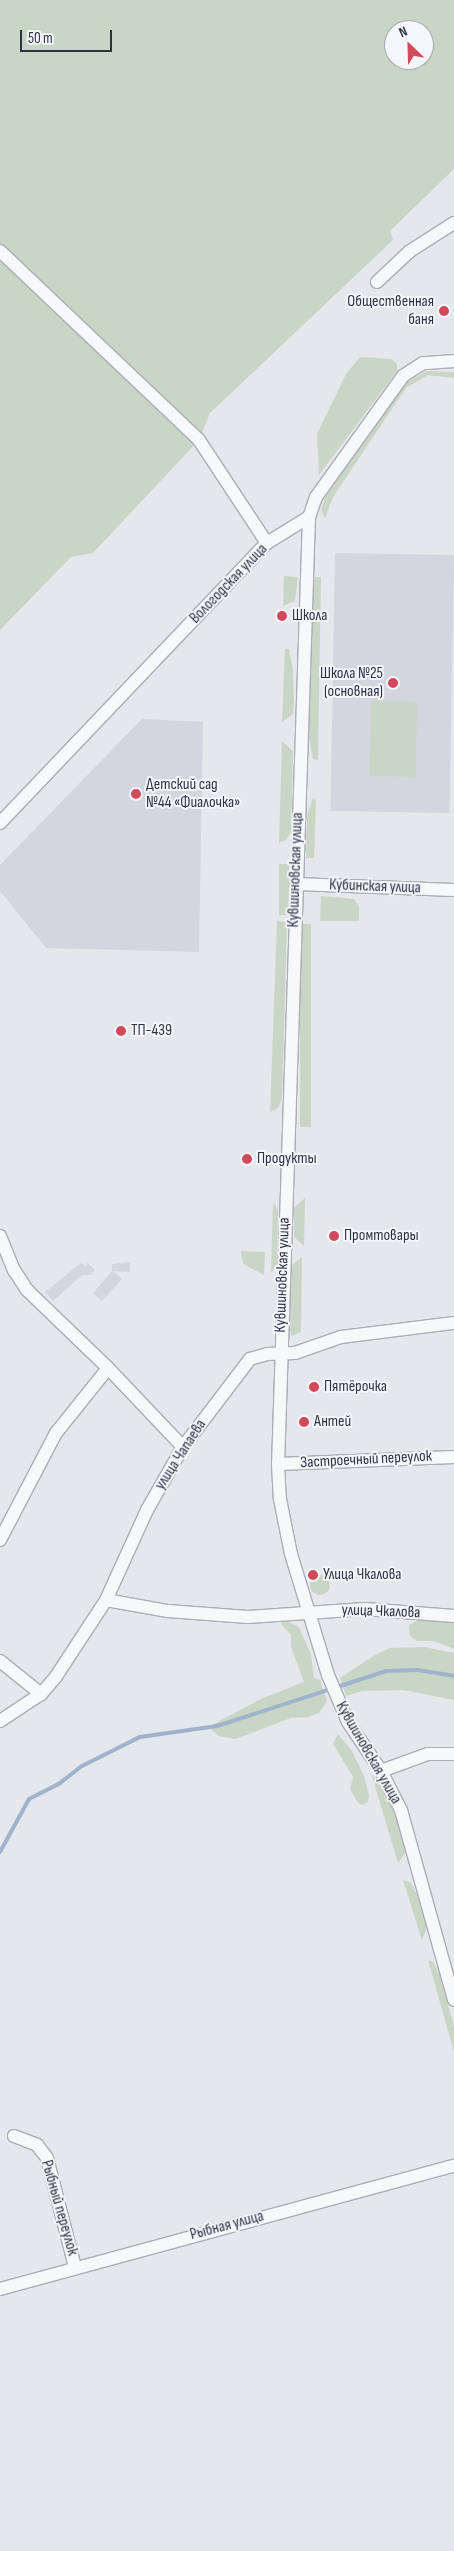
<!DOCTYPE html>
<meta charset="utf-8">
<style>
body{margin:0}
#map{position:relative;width:454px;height:2551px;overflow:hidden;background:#e4e7ec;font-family:"Sofia Sans Condensed",sans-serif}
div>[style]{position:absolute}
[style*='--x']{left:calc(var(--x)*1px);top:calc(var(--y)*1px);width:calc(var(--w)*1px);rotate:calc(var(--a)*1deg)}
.built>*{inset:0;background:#d2d6de;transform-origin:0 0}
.green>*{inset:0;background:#c9d6c5;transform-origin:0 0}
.round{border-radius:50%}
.stream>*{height:4px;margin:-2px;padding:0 2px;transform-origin:2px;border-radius:2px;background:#9fb4cc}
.roads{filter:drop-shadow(1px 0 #a9aeb7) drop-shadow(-1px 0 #a9aeb7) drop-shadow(0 1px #a9aeb7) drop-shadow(0 -1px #a9aeb7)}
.minor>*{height:12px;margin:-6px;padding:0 6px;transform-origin:6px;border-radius:6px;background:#f7f8fa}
.dots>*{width:14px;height:14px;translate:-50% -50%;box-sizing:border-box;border:2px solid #f4f6f9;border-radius:50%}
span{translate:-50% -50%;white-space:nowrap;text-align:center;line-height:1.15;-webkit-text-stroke:4px #f4f6f9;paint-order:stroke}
.poi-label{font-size:16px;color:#2b3445}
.right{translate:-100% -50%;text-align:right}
.left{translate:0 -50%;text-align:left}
.street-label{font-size:16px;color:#2b3445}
.north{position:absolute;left:384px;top:20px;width:50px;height:50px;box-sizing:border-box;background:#f4f6f9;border:1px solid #a4a8b1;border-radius:50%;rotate:336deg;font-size:14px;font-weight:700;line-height:20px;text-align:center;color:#2b3445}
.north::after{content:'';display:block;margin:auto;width:18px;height:22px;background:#d1495b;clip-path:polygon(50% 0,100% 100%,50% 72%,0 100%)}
.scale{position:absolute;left:20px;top:30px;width:92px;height:22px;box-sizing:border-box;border:2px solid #2b3445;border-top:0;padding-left:6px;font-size:15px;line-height:18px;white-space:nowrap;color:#2b3445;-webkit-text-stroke:4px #f4f6f9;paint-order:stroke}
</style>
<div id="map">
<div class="built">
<div style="left:335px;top:553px;width:119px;height:258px;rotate:1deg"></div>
<div style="clip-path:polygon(142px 719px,203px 722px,199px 952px,46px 948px,0 891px,0 865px)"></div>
<div style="clip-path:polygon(130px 1262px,130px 1272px,113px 1271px,122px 1279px,102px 1301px,93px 1293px,112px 1271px,112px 1264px)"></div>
<div style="clip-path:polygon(81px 1263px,85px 1266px,88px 1263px,95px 1270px,91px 1275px,82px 1275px,53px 1301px,45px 1292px)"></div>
</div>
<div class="green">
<div style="clip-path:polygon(evenodd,0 0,454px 0,454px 169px,390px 231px,393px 240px,210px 413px,199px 440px,93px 553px,71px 557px,0 630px,0 0,394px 30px,424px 30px,424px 60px,394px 60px,394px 30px)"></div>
<div style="clip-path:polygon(360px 357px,392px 359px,397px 364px,397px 371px,319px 475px,317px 434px,346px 374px)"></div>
<div style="clip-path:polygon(427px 371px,454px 372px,454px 378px,428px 375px,406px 388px,333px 497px,325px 519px,321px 509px,326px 495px,402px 385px)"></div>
<div style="clip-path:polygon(284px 576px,298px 577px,295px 601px,283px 606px)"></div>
<div style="clip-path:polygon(313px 577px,321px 577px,318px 760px,313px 759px,308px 732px)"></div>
<div style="clip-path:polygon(285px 649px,289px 649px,293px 671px,294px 702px,293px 714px,282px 722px)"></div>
<div style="left:371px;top:701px;width:46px;height:75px;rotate:1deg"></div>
<div style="clip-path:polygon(282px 741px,293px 751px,291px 831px,286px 840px,279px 843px)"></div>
<div style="clip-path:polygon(313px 798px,316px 800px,314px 858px,306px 858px,307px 815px)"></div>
<div style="left:279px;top:864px;width:10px;height:51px"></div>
<div style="clip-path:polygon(321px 896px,354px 899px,359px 906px,359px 921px,320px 921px)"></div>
<div style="clip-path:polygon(277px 921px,287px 922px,282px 1099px,278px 1108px,270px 1112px)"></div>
<div style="left:300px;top:924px;width:11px;height:203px"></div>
<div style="clip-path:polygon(305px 1198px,304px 1246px,294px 1237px,294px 1208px)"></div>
<div style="clip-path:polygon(273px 1202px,278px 1210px,277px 1266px,271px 1273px)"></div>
<div style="clip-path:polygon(241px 1251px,265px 1252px,264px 1275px,243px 1264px)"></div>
<div style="clip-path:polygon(302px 1257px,301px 1332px,292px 1336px,289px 1328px,292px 1265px)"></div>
<div class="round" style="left:310px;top:1575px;width:20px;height:20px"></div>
<div style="clip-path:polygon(284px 1620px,299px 1627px,311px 1654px,314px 1678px,320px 1680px,327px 1701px,319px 1713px,308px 1717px,291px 1718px,235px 1739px,219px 1736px,208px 1727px,263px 1698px,304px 1682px,291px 1647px,291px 1635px,281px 1624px)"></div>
<div style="clip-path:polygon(418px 1620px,454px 1622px,454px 1649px,434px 1641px,417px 1641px,410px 1636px,409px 1625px)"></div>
<div style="clip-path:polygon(424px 1647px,454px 1653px,454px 1700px,404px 1690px,362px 1691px,346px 1696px,340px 1678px,375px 1655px,390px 1648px)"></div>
<div style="clip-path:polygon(338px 1734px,352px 1751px,364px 1776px,369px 1795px,368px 1802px,363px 1805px,358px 1803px,350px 1789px,353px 1777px,333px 1744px)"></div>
<div style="clip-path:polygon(371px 1773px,390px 1800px,404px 1843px,405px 1853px,398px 1863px)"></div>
<div style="clip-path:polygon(403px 1880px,411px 1883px,417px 1894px,427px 1928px,422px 1940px)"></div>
<div style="clip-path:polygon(428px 1960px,433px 1962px,439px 1973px,454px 2026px,454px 2052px)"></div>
</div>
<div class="stream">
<div style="--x:0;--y:1852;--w:60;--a:-61.3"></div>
<div style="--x:29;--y:1799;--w:35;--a:-27"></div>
<div style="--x:60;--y:1783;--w:28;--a:-38"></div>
<div style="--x:82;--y:1766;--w:65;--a:-26.6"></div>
<div style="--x:140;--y:1737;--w:78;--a:-8.1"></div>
<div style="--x:217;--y:1726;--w:178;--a:-18"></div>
<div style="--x:386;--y:1671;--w:31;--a:-2"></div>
<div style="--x:417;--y:1670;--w:37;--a:9"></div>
</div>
<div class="roads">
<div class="minor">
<div style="--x:0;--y:251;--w:274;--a:43.5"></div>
<div style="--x:199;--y:440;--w:123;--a:56.6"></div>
<div style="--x:377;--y:282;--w:45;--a:-43.2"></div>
<div style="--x:410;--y:251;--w:52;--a:-32.5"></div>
<div style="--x:454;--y:361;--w:31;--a:176"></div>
<div style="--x:423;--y:363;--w:24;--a:147"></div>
<div style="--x:403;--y:376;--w:149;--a:125.7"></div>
<div style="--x:316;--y:497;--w:21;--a:109"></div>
<div style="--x:309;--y:517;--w:948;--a:91.87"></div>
<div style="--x:278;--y:1464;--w:35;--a:87"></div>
<div style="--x:280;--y:1499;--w:56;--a:78.7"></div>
<div style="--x:291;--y:1554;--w:127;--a:73"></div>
<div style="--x:328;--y:1675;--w:51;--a:66.9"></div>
<div style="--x:348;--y:1722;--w:59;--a:56"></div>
<div style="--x:381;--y:1771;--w:44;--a:62.9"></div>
<div style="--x:401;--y:1810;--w:197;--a:74.4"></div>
<div style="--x:0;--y:823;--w:387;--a:-46.4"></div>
<div style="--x:267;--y:543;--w:49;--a:-31.8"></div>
<div style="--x:296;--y:884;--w:158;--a:2.2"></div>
<div style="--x:0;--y:1236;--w:37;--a:68"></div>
<div style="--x:14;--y:1270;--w:24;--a:57"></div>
<div style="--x:27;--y:1290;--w:112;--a:43.9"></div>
<div style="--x:108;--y:1368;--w:109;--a:46.5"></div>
<div style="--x:278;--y:1464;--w:176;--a:-2.3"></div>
<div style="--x:0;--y:1540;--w:121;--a:-62.4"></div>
<div style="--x:56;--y:1433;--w:83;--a:-51.3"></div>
<div style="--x:106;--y:1600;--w:63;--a:10.1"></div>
<div style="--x:168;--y:1611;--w:80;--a:4.3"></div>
<div style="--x:248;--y:1617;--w:117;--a:-3.9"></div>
<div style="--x:365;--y:1609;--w:89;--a:4.5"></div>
<div style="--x:0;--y:1661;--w:53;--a:38.8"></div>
<div style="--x:0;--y:1721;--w:49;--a:-33.4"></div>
<div style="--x:41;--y:1694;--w:21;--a:-49"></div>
<div style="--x:55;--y:1678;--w:93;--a:-56.8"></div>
<div style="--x:106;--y:1600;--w:99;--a:-65.5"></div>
<div style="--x:147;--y:1510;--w:73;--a:-60.3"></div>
<div style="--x:183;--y:1447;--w:111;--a:-52.7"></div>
<div style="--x:250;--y:1359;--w:18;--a:-16"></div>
<div style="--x:267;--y:1354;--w:28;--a:-2"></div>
<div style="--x:295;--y:1353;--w:49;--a:-19.2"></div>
<div style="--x:341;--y:1337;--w:114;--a:-7.1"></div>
<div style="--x:381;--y:1771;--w:50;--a:-19.9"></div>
<div style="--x:428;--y:1754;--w:26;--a:0"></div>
<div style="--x:14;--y:2136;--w:25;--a:21"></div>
<div style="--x:37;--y:2145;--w:16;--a:52"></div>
<div style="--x:47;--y:2158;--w:113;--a:75.6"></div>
<div style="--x:0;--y:2289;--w:470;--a:-15.2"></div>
</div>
</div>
<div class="dots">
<div style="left:444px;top:311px;background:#d1495b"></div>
<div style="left:282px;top:616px;background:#d1495b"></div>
<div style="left:393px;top:683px;background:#d1495b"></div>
<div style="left:136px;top:794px;background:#d1495b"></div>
<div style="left:121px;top:1031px;background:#d1495b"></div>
<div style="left:247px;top:1159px;background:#d1495b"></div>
<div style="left:334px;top:1236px;background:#d1495b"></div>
<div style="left:314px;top:1387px;background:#d1495b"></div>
<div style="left:304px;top:1422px;background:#d1495b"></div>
<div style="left:313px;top:1575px;background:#d1495b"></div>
</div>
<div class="poi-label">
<span class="right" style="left:434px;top:311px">Общественная<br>баня</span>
<span class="left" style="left:292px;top:616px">Школа</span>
<span class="right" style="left:383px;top:683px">Школа №25<br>(основная)</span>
<span class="left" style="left:146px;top:794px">Детский сад<br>№44 «Фиалочка»</span>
<span class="left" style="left:131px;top:1031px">ТП-439</span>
<span class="left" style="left:257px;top:1159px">Продукты</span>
<span class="left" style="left:344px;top:1236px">Промтовары</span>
<span class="left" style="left:324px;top:1387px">Пятёрочка</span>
<span class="left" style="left:314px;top:1422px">Антей</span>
<span class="left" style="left:323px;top:1575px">Улица Чкалова</span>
</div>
<div class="street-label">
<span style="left:229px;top:584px;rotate:-46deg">Вологодская улица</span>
<span style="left:296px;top:870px;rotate:-88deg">Кувшиновская улица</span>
<span style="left:375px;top:887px;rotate:2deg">Кубинская улица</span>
<span style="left:283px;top:1275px;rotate:-88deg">Кувшиновская улица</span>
<span style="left:181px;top:1455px;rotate:-57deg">улица Чапаева</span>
<span style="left:366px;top:1460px;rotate:-3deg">Застроечный переулок</span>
<span style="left:381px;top:1612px;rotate:2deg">улица Чкалова</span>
<span style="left:368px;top:1753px;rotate:60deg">Кувшиновская улица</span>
<span style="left:59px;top:2208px;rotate:74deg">Рыбный переулок</span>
<span style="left:227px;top:2226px;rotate:-15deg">Рыбная улица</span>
</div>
<div class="north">N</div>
<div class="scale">50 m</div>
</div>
